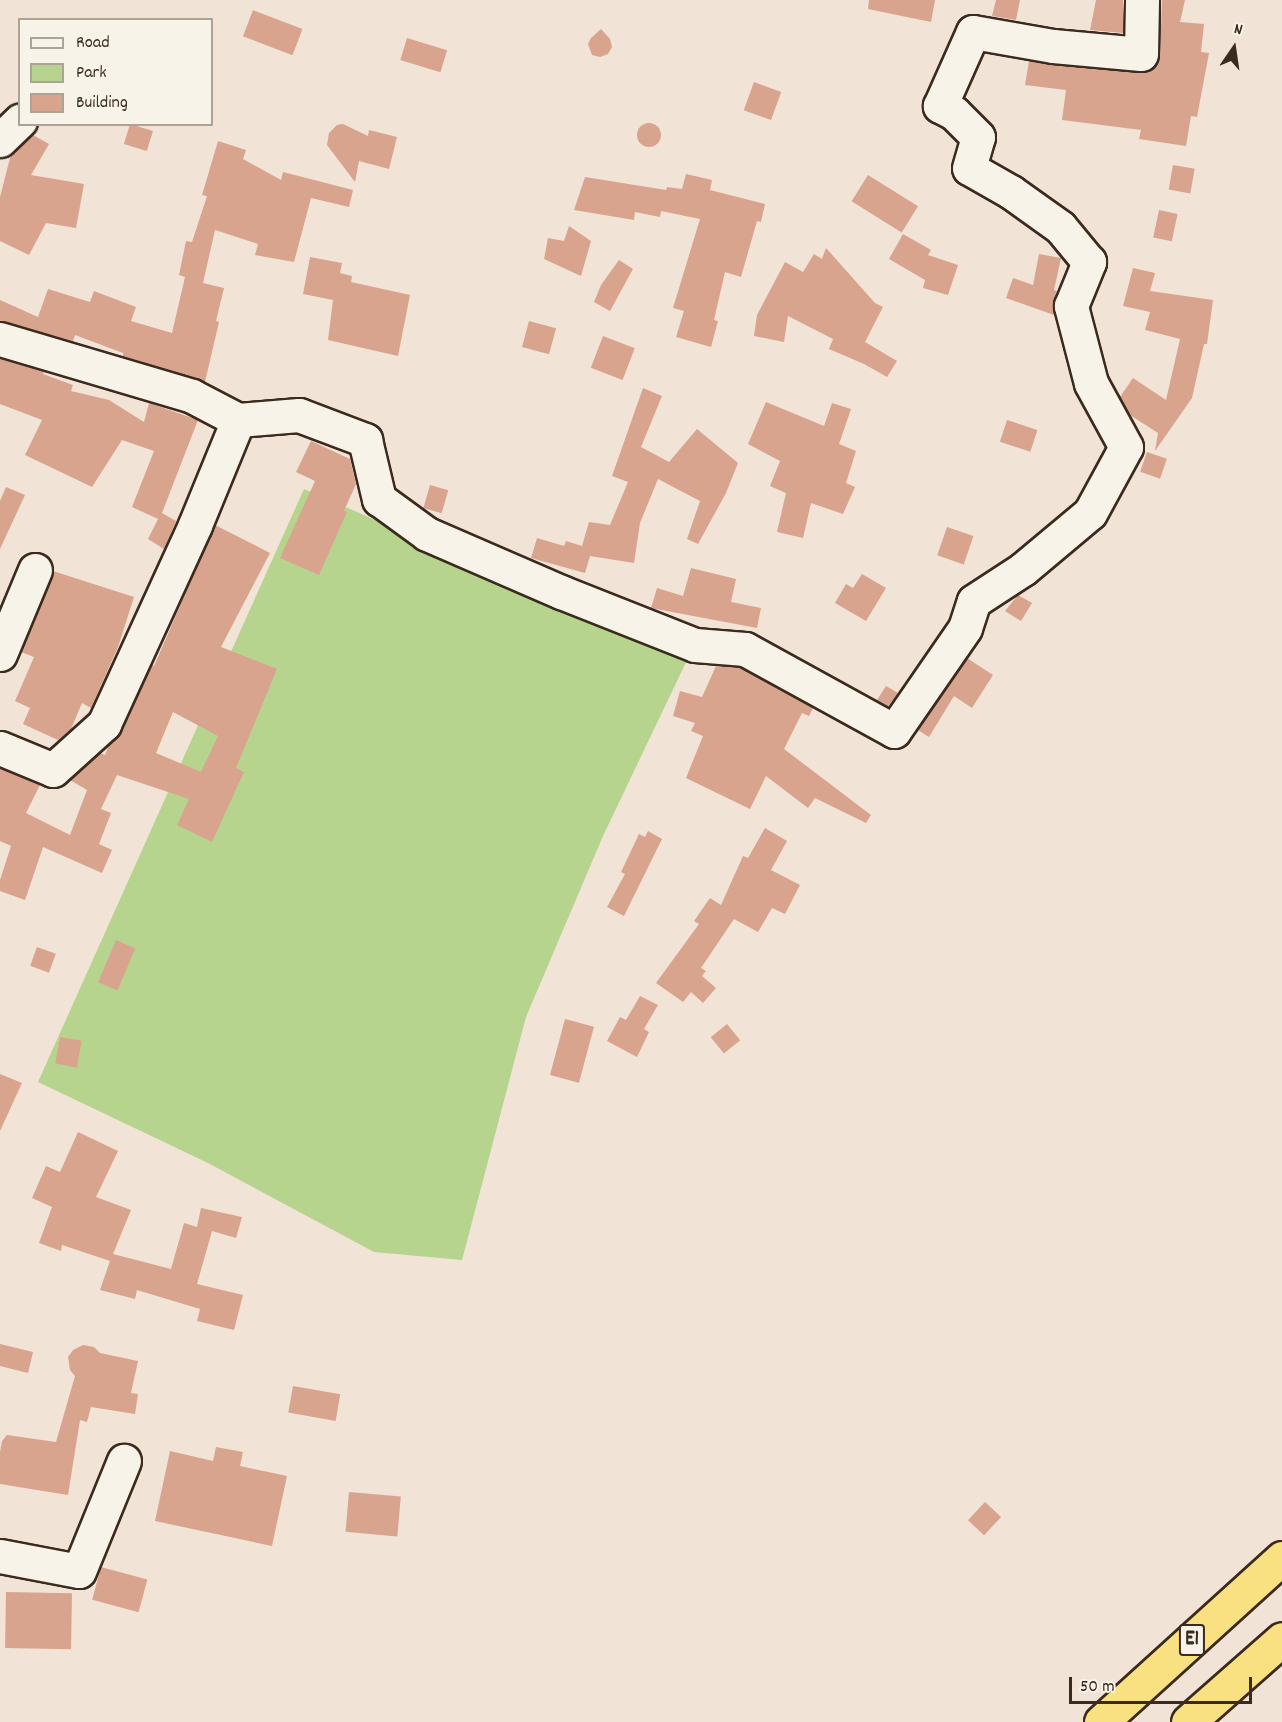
<!DOCTYPE html>
<style>
body{margin:0}
#map{position:relative;width:1282px;height:1722px;overflow:hidden;background:#f1e3d6;font-family:Dekko,sans-serif}
div>[style]{position:absolute}
[style*='--x']{left:calc(var(--x)*1px);top:calc(var(--y)*1px);width:calc(var(--w)*1px);rotate:calc(var(--a)*1deg)}
.green>*{inset:0;background:#b6d48d}
.building>*{inset:0;background:#d9a48e;transform-origin:0 0}
.round{border-radius:50%}
.roads{filter:drop-shadow(2px 0 #3b2a1e) drop-shadow(-2px 0 #3b2a1e) drop-shadow(0 2px #3b2a1e) drop-shadow(0 -2px #3b2a1e)}
.minor>*{height:33px;margin:-16.5px;padding:0 16.5px;transform-origin:16.5px;border-radius:16.5px;background:#f7f3e8}
.highway>*{height:33px;margin:-16.5px;padding:0 16.5px;transform-origin:16.5px;border-radius:16.5px;background:#f9e181}
span{translate:-50% -50%;white-space:nowrap;text-align:center;line-height:1.15;-webkit-text-stroke:4.5px #f7f3e8;paint-order:stroke}
.shield-label span{padding:2px 4px;background:#f7f3e8;border:2px solid;border-radius:4px;-webkit-text-stroke-width:0}
.shield-label{font-size:21px;color:#3b2a1e;font-weight:700}
.legend{position:absolute;left:18px;top:18px;width:195px;height:108px;box-sizing:border-box;background:#f7f3e8;border:2px solid #aca397;margin:0;padding:8px 10px;list-style:none;font-size:18px;color:#3b2a1e}
.legend li{display:flex;align-items:center;gap:12px;height:30px}
.legend b{width:30px;border:2px solid #aca397}
.north{position:absolute;left:1204px;top:18px;width:60px;height:60px;-webkit-text-stroke:4px #f7f3e8;paint-order:stroke;rotate:13deg;font-size:16px;font-weight:700;line-height:24px;text-align:center;color:#3b2a1e}
.north::after{content:'';display:block;margin:auto;width:21px;height:27px;background:#3b2a1e;clip-path:polygon(50% 0,100% 100%,50% 72%,0 100%)}
.scale{position:absolute;left:1069px;top:1677px;width:183px;height:27px;box-sizing:border-box;border:3px solid #3b2a1e;border-top:0;padding-left:8px;font-size:18px;line-height:21px;white-space:nowrap;color:#3b2a1e;-webkit-text-stroke:4px #f7f3e8;paint-order:stroke}
</style>
<div id="map">
<div class="green">
<div style="clip-path:polygon(304px 489px,689px 656px,603px 836px,526px 1017px,462px 1260px,374px 1252px,208px 1163px,38px 1082px)"></div>
</div>
<div class="building">
<div style="clip-path:polygon(869px 0,935px 0,931px 22px,868px 9px)"></div>
<div style="clip-path:polygon(996px 0,1020px 0,1016px 20px,992px 16px)"></div>
<div style="clip-path:polygon(1096px 0,1123px 0,1123px 33px,1090px 30px)"></div>
<div style="clip-path:polygon(1162px 0,1185px 0,1180px 22px,1204px 24px,1201px 52px,1209px 53px,1197px 117px,1191px 116px,1186px 146px,1139px 139px,1141px 130px,1062px 120px,1066px 90px,1025px 85px,1029px 61px,1139px 73px,1150px 70px,1157px 63px,1160px 55px)"></div>
<div style="left:253px;top:10px;width:53px;height:28px;rotate:21deg"></div>
<div style="clip-path:polygon(601px 29px,610px 39px,612px 47px,608px 54px,600px 57px,592px 55px,588px 44px,591px 38px)"></div>
<div style="left:407px;top:38px;width:42px;height:23px;rotate:17deg"></div>
<div style="left:754px;top:82px;width:29px;height:30px;rotate:20deg"></div>
<div class="round" style="left:637px;top:123px;width:24px;height:24px"></div>
<div style="left:130px;top:124px;width:24px;height:21px;rotate:17deg"></div>
<div style="clip-path:polygon(343px 124px,368px 136px,369px 130px,397px 137px,389px 169px,359px 161px,355px 182px,327px 145px,329px 133px,337px 125px)"></div>
<div style="clip-path:polygon(33px 135px,49px 144px,31px 175px,84px 184px,76px 228px,46px 223px,29px 255px,0 241px,0 197px,10px 158px)"></div>
<div style="clip-path:polygon(218px 141px,246px 150px,243px 159px,281px 180px,283px 172px,353px 190px,349px 207px,311px 198px,294px 262px,255px 255px,258px 244px,215px 230px,203px 283px,224px 288px,216px 321px,219px 322px,205px 382px,123px 356px,123px 353px,75px 335px,73px 341px,0 321px,0 300px,38px 317px,48px 289px,90px 302px,94px 291px,136px 307px,131px 321px,172px 333px,185px 277px,179px 275px,186px 241px,192px 242px,207px 196px,202px 195px)"></div>
<div style="left:1173px;top:165px;width:22px;height:25px;rotate:10deg"></div>
<div style="clip-path:polygon(686px 174px,712px 180px,710px 190px,765px 204px,761px 222px,757px 221px,741px 277px,725px 272px,714px 320px,718px 321px,711px 347px,676px 337px,684px 311px,673px 308px,700px 219px,661px 211px,660px 217px,635px 212px,634px 220px,574px 210px,585px 177px,666px 190px,667px 187px,682px 189px)"></div>
<div style="left:868px;top:175px;width:59px;height:31px;rotate:32deg"></div>
<div style="left:1159px;top:210px;width:19px;height:28px;rotate:12deg"></div>
<div style="clip-path:polygon(569px 226px,591px 241px,581px 276px,544px 259px,548px 238px,564px 241px)"></div>
<div style="clip-path:polygon(903px 234px,931px 250px,928px 255px,958px 265px,948px 295px,923px 288px,925px 280px,889px 259px)"></div>
<div style="clip-path:polygon(826px 248px,875px 303px,883px 307px,865px 342px,897px 361px,887px 377px,864px 364px,829px 349px,833px 339px,788px 316px,784px 342px,754px 336px,757px 315px,785px 262px,803px 272px,814px 254px,822px 259px)"></div>
<div style="clip-path:polygon(1039px 254px,1061px 258px,1054px 290px,1057px 291px,1053px 300px,1054px 315px,1006px 298px,1013px 278px,1033px 285px)"></div>
<div style="clip-path:polygon(310px 257px,342px 263px,340px 273px,352px 276px,351px 282px,410px 295px,398px 356px,328px 340px,333px 300px,303px 294px)"></div>
<div style="clip-path:polygon(619px 260px,633px 269px,610px 311px,594px 302px,601px 285px)"></div>
<div style="clip-path:polygon(1133px 268px,1155px 273px,1150px 291px,1213px 300px,1207px 344px,1204px 344px,1192px 398px,1155px 451px,1158px 433px,1130px 415px,1120px 397px,1133px 378px,1166px 400px,1180px 339px,1145px 330px,1150px 312px,1123px 306px)"></div>
<div style="left:529px;top:321px;width:28px;height:27px;rotate:15deg"></div>
<div style="left:603px;top:336px;width:34px;height:34px;rotate:21deg"></div>
<div style="clip-path:polygon(0 359px,44px 372px,43px 374px,73px 385px,71px 391px,109px 400px,144px 422px,149px 403px,198px 420px,162px 513px,176px 521px,164px 549px,148px 539px,158px 519px,132px 507px,154px 451px,122px 440px,92px 487px,25px 455px,42px 420px,0 404px)"></div>
<div style="clip-path:polygon(643px 388px,662px 396px,641px 447px,669px 462px,697px 429px,738px 463px,726px 493px,698px 544px,687px 539px,700px 501px,658px 479px,640px 523px,634px 563px,590px 556px,585px 573px,531px 558px,537px 538px,564px 546px,566px 541px,582px 546px,589px 522px,610px 525px,628px 482px,612px 476px)"></div>
<div style="clip-path:polygon(766px 402px,824px 426px,832px 403px,851px 409px,839px 444px,856px 451px,846px 483px,855px 487px,843px 514px,811px 503px,803px 538px,777px 532px,786px 493px,770px 486px,780px 461px,748px 444px)"></div>
<div style="left:1007px;top:420px;width:32px;height:23px;rotate:18deg"></div>
<div style="clip-path:polygon(311px 441px,350px 459px,356px 484px,344px 511px,347px 512px,319px 575px,280px 558px,315px 481px,296px 472px)"></div>
<div style="left:1147px;top:452px;width:21px;height:21px;rotate:19deg"></div>
<div style="left:430px;top:485px;width:19px;height:24px;rotate:16deg"></div>
<div style="clip-path:polygon(6px 487px,25px 495px,0 549px,0 501px)"></div>
<div style="clip-path:polygon(evenodd,215px 525px,270px 553px,221px 647px,277px 669px,236px 768px,244px 772px,212px 842px,177px 825px,189px 799px,117px 775px,101px 809px,111px 813px,99px 844px,112px 850px,102px 873px,43px 847px,25px 900px,0 891px,0 880px,11px 846px,0 841px,0 768px,40px 785px,26px 813px,70px 835px,87px 790px,70px 780px,100px 753px,105px 755px,109px 745px,121px 732px,152px 664px,154px 666px,215px 525px,173px 712px,218px 736px,201px 772px,156px 753px,173px 712px)"></div>
<div style="left:947px;top:527px;width:28px;height:30px;rotate:19deg"></div>
<div style="clip-path:polygon(691px 568px,736px 579px,731px 602px,761px 608px,757px 628px,651px 608px,657px 588px,683px 596px)"></div>
<div style="clip-path:polygon(53px 571px,134px 597px,118px 647px,91px 708px,82px 703px,71px 729px,58px 740px,23px 724px,30px 708px,15px 701px,34px 657px,21px 652px)"></div>
<div style="clip-path:polygon(862px 574px,886px 588px,866px 621px,835px 603px,846px 584px,853px 588px)"></div>
<div style="clip-path:polygon(1018px 595px,1032px 603px,1021px 621px,1005px 611px)"></div>
<div style="clip-path:polygon(967px 658px,993px 675px,972px 708px,954px 696px,929px 737px,918px 730px)"></div>
<div style="clip-path:polygon(716px 666px,739px 667px,813px 708px,809px 716px,802px 713px,784px 749px,871px 815px,866px 823px,815px 798px,808px 808px,766px 776px,750px 809px,686px 778px,703px 736px,691px 731px,695px 723px,673px 716px,680px 691px,702px 697px)"></div>
<div style="clip-path:polygon(886px 686px,898px 693px,888px 706px,877px 700px)"></div>
<div style="clip-path:polygon(765px 828px,787px 841px,771px 870px,800px 885px,785px 914px,772px 908px,758px 932px,734px 919px,701px 968px,706px 971px,702px 976px,716px 988px,703px 1003px,691px 992px,683px 1002px,656px 983px,699px 924px,694px 921px,710px 898px,721px 905px,743px 856px,748px 858px)"></div>
<div style="clip-path:polygon(648px 831px,662px 839px,624px 916px,607px 907px,625px 874px,621px 872px,639px 834px,645px 837px)"></div>
<div style="left:116px;top:940px;width:21px;height:46px;rotate:23deg"></div>
<div style="left:37px;top:947px;width:20px;height:20px;rotate:20deg"></div>
<div style="clip-path:polygon(640px 996px,658px 1005px,644px 1029px,649px 1032px,637px 1057px,607px 1041px,620px 1017px,626px 1020px)"></div>
<div style="left:565px;top:1019px;width:30px;height:58px;rotate:15deg"></div>
<div style="left:727px;top:1024px;width:21px;height:21px;rotate:51deg"></div>
<div style="left:60px;top:1037px;width:22px;height:27px;rotate:10deg"></div>
<div style="clip-path:polygon(0 1074px,22px 1083px,0 1131px)"></div>
<div style="clip-path:polygon(78px 1132px,118px 1151px,96px 1197px,131px 1210px,113px 1254px,171px 1269px,184px 1223px,197px 1227px,201px 1208px,242px 1217px,236px 1238px,212px 1231px,197px 1284px,243px 1295px,234px 1330px,197px 1321px,200px 1309px,137px 1290px,135px 1299px,100px 1290px,110px 1261px,62px 1245px,61px 1251px,39px 1243px,52px 1207px,32px 1198px,46px 1166px,60px 1172px)"></div>
<div style="clip-path:polygon(0 1344px,33px 1352px,28px 1373px,0 1366px)"></div>
<div style="clip-path:polygon(83px 1345px,94px 1347px,100px 1353px,138px 1361px,131px 1393px,138px 1394px,135px 1414px,91px 1407px,87px 1422px,80px 1420px,68px 1495px,0 1484px,0 1452px,2px 1441px,7px 1435px,56px 1442px,75px 1376px,70px 1370px,68px 1357px,73px 1350px)"></div>
<div style="left:293px;top:1386px;width:48px;height:27px;rotate:10deg"></div>
<div style="clip-path:polygon(216px 1447px,243px 1452px,240px 1466px,287px 1476px,272px 1546px,155px 1521px,170px 1451px,213px 1461px)"></div>
<div style="left:349px;top:1492px;width:52px;height:40px;rotate:5deg"></div>
<div style="left:985px;top:1502px;width:22px;height:25px;rotate:43deg"></div>
<div style="left:101px;top:1567px;width:48px;height:34px;rotate:15deg"></div>
<div style="left:6px;top:1592px;width:66px;height:56px;rotate:1deg"></div>
</div>
<div class="roads">
<div class="minor">
<div style="--x:0;--y:140;--w:28;--a:-44"></div>
<div style="--x:0;--y:339;--w:200;--a:16.5"></div>
<div style="--x:192;--y:396;--w:52;--a:27.6"></div>
<div style="--x:238;--y:420;--w:61;--a:-4.7"></div>
<div style="--x:299;--y:415;--w:71;--a:20.7"></div>
<div style="--x:365;--y:440;--w:61;--a:76.7"></div>
<div style="--x:379;--y:499;--w:59;--a:36.1"></div>
<div style="--x:427;--y:534;--w:146;--a:23.4"></div>
<div style="--x:561;--y:592;--w:144;--a:21.6"></div>
<div style="--x:695;--y:645;--w:50;--a:4.6"></div>
<div style="--x:745;--y:649;--w:170;--a:28.8"></div>
<div style="--x:894;--y:731;--w:125;--a:-55.4"></div>
<div style="--x:965;--y:628;--w:28;--a:-72"></div>
<div style="--x:974;--y:601;--w:59;--a:-33.1"></div>
<div style="--x:1023;--y:569;--w:87;--a:-39.9"></div>
<div style="--x:1090;--y:513;--w:75;--a:-61.4"></div>
<div style="--x:1126;--y:447;--w:73;--a:-118.7"></div>
<div style="--x:1091;--y:383;--w:80;--a:-104.6"></div>
<div style="--x:1071;--y:306;--w:48;--a:-67.8"></div>
<div style="--x:1089;--y:262;--w:45;--a:-129.6"></div>
<div style="--x:1060;--y:227;--w:60;--a:-144.5"></div>
<div style="--x:1011;--y:192;--w:48;--a:-150.3"></div>
<div style="--x:969;--y:168;--w:32;--a:-74"></div>
<div style="--x:978;--y:137;--w:34;--a:-135"></div>
<div style="--x:954;--y:113;--w:16;--a:-153"></div>
<div style="--x:940;--y:106;--w:81;--a:-66"></div>
<div style="--x:973;--y:32;--w:81;--a:9.9"></div>
<div style="--x:1053;--y:46;--w:88;--a:5.2"></div>
<div style="--x:1141;--y:54;--w:54;--a:-88.9"></div>
<div style="--x:0;--y:654;--w:91;--a:-67.4"></div>
<div style="--x:0;--y:748;--w:57;--a:22.5"></div>
<div style="--x:53;--y:770;--w:69;--a:-42"></div>
<div style="--x:104;--y:724;--w:219;--a:-65.4"></div>
<div style="--x:195;--y:525;--w:113;--a:-67.7"></div>
<div style="--x:0;--y:1556;--w:80;--a:10.8"></div>
<div style="--x:79;--y:1571;--w:119;--a:-67.8"></div>
</div>
<div class="highway">
<div style="--x:1101;--y:1722;--w:244;--a:-42.2"></div>
<div style="--x:1188;--y:1722;--w:125;--a:-41.4"></div>
</div>
</div>
<div class="shield-label">
<span style="left:1192px;top:1640px">E1</span>
</div>
<ul class="legend">
<li><b style="height:8px;background:#f7f3e8"></b>Road</li>
<li><b style="height:16px;background:#b6d48d"></b>Park</li>
<li><b style="height:16px;background:#d9a48e"></b>Building</li>
</ul>
<div class="north">N</div>
<div class="scale">50 m</div>
</div>
